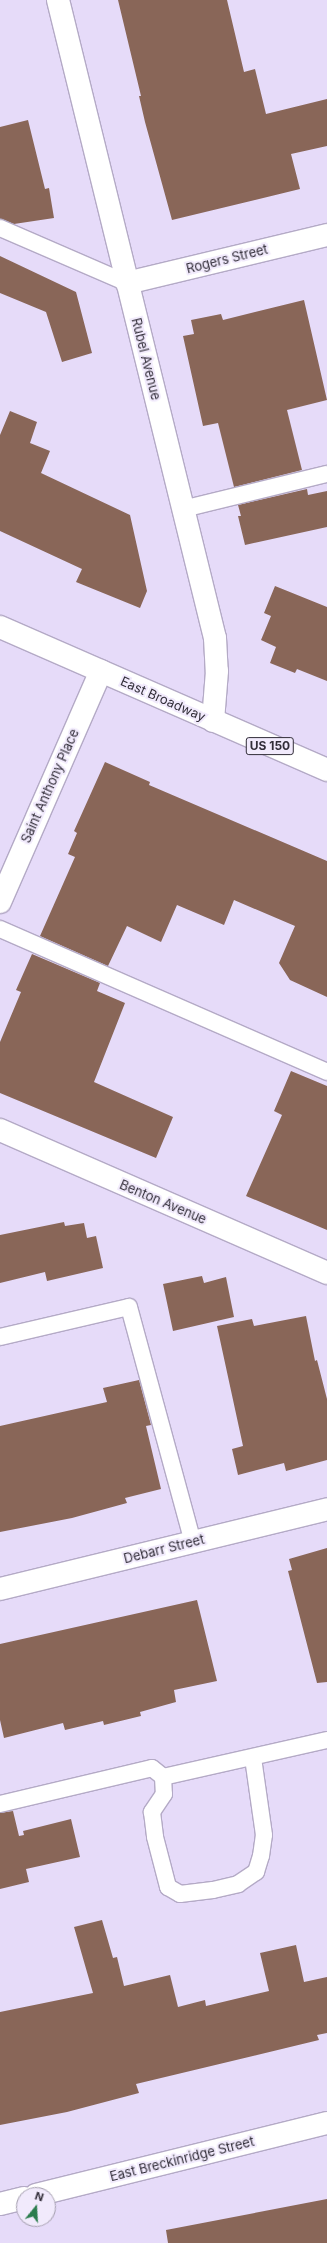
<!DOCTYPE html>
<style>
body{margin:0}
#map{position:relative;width:327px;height:2243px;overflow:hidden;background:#e6dbf9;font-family:Inter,sans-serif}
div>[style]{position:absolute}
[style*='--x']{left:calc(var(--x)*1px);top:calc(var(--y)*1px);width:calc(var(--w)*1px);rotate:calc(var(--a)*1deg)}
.building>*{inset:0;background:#896658}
.roads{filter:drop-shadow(1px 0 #b4aac6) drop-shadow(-1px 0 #b4aac6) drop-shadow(0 1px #b4aac6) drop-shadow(0 -1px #b4aac6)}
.lane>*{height:16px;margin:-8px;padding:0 8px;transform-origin:8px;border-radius:8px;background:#fff}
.street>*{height:22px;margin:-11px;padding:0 11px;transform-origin:11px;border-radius:11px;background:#fff}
.primary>*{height:22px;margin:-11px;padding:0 11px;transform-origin:11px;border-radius:11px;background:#fff}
span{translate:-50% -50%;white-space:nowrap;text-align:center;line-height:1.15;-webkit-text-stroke:4px #f1eafc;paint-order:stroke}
.shield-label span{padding:1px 3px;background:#f1eafc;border:1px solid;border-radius:3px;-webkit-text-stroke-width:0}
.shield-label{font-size:12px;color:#312d38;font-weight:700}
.street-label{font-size:13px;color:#312d38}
.north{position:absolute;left:16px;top:2187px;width:40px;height:40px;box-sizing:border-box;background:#f1eafc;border:1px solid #a49eae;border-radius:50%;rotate:18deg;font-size:11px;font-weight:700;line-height:16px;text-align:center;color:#312d38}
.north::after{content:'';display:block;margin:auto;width:14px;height:18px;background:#2b7c4d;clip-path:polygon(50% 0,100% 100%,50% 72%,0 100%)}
</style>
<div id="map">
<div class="building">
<div style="clip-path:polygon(118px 0,227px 0,244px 72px,255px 69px,266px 114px,327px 99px,327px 146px,291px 154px,300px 189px,172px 220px,145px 122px,139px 96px,141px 96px)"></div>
<div style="clip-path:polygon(28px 120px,45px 189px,49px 188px,54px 218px,14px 224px,0 219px,0 127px)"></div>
<div style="clip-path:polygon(0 256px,76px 292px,92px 353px,62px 362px,46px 312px,0 293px)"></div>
<div style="clip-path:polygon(304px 300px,327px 400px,287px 410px,302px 470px,234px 487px,218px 423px,203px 426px,183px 336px,194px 334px,191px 320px,221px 314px,223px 320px)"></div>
<div style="clip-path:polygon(10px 411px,37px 422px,30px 443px,50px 451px,41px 473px,130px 515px,147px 591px,140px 608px,76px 582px,82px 569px,0 531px,0 435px)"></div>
<div style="clip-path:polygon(307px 489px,308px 495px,327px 491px,327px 527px,245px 545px,238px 516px,241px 516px,238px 505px)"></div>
<div style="clip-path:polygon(275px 586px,327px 607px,327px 681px,297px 669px,295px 673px,270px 663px,276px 647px,261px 640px,271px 616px,264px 613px)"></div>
<div style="clip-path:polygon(105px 762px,150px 782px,149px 785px,327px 861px,327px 997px,290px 980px,279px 963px,295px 926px,234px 900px,224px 925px,177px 905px,161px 942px,127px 926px,108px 966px,40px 936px,75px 857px,68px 854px,77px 833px,74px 831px)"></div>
<div style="clip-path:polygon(32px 954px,100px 983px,97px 991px,125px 1003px,94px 1082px,173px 1117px,156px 1158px,0 1093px,0 1042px,21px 992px,16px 990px)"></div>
<div style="clip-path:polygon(291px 1071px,327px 1086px,327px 1230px,246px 1196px,282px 1115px,274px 1111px)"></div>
<div style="clip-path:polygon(64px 1222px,65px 1226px,84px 1223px,87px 1238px,96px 1236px,103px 1268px,47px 1281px,45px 1272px,0 1283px,0 1235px)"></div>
<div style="clip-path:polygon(202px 1276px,204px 1283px,226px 1277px,234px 1317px,173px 1331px,163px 1284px)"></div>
<div style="clip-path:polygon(306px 1316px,315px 1361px,317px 1360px,327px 1399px,327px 1460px,286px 1471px,284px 1463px,238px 1475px,232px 1449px,243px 1446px,217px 1326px,252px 1319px,254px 1326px)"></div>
<div style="clip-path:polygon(139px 1380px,151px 1425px,146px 1426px,161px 1489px,125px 1498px,127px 1503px,72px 1518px,0 1532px,0 1426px,107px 1402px,103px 1388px)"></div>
<div style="clip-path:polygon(327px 1548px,327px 1682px,317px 1683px,288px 1571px,292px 1570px,289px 1559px)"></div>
<div style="clip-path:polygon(197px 1600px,217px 1681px,174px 1690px,176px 1702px,140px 1712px,141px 1716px,104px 1725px,103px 1721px,65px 1730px,63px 1723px,4px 1738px,0 1720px,0 1644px)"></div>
<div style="clip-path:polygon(13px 1811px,19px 1836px,24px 1835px,23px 1831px,71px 1819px,80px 1857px,26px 1869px,29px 1882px,0 1889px,0 1813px)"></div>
<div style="clip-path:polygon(102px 1920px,113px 1958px,117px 1957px,124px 1986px,170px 1975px,178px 2007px,205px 2000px,206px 2006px,269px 1991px,260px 1953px,296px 1945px,304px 1982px,327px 1977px,327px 2033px,317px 2035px,319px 2040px,136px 2084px,139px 2093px,67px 2112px,0 2125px,0 2012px,93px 1993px,74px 1927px)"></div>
<div style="clip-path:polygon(327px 2199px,327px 2243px,168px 2243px,166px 2230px)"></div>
</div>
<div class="roads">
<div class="lane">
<div style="--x:0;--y:228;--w:138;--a:23.4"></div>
<div style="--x:183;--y:509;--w:148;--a:-13.7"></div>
<div style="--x:0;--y:929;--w:357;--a:23.6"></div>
<div style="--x:0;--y:1337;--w:132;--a:-13.1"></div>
<div style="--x:129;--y:1307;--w:244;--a:74.8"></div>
<div style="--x:163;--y:1777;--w:17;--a:87"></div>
<div style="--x:164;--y:1794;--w:22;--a:124"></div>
<div style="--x:152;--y:1812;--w:25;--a:83"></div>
<div style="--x:155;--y:1837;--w:52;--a:75.4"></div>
<div style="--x:168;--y:1887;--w:14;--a:30"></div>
<div style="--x:180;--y:1894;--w:33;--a:-7"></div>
<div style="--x:213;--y:1890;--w:26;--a:-13"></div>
<div style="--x:238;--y:1884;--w:22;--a:-34"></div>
<div style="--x:256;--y:1872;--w:17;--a:-73"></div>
<div style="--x:261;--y:1856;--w:21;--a:-82"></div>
<div style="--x:264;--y:1835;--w:78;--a:-98.1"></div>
<div style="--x:0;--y:1804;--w:156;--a:-13.3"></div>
<div style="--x:152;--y:1768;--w:14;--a:39"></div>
<div style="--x:163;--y:1777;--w:168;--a:-12.7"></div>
</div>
<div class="street">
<div style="--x:58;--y:0;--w:657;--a:76.18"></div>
<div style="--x:215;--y:638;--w:33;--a:87"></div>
<div style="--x:217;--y:671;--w:50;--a:94.6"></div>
<div style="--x:127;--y:283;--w:206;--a:-13.5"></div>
<div style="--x:0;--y:902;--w:252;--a:-66.4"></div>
<div style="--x:0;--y:1130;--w:357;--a:23.6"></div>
<div style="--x:0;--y:1589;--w:337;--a:-13.7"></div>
<div style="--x:36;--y:2195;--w:300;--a:-13.9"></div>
<div style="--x:0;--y:2204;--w:25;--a:-14"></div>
</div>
<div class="primary">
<div style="--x:0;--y:627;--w:357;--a:23.6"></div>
</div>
</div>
<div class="shield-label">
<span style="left:270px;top:746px">US 150</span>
</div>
<div class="street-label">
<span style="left:227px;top:259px;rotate:-14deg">Rogers Street</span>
<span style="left:146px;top:359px;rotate:76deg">Rubel Avenue</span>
<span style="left:163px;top:699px;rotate:24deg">East Broadway</span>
<span style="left:50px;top:786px;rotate:-66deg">Saint Anthony Place</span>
<span style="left:163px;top:1202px;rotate:23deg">Benton Avenue</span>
<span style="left:164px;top:1549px;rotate:-14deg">Debarr Street</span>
<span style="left:182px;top:2159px;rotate:-14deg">East Breckinridge Street</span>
</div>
<div class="north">N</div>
</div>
